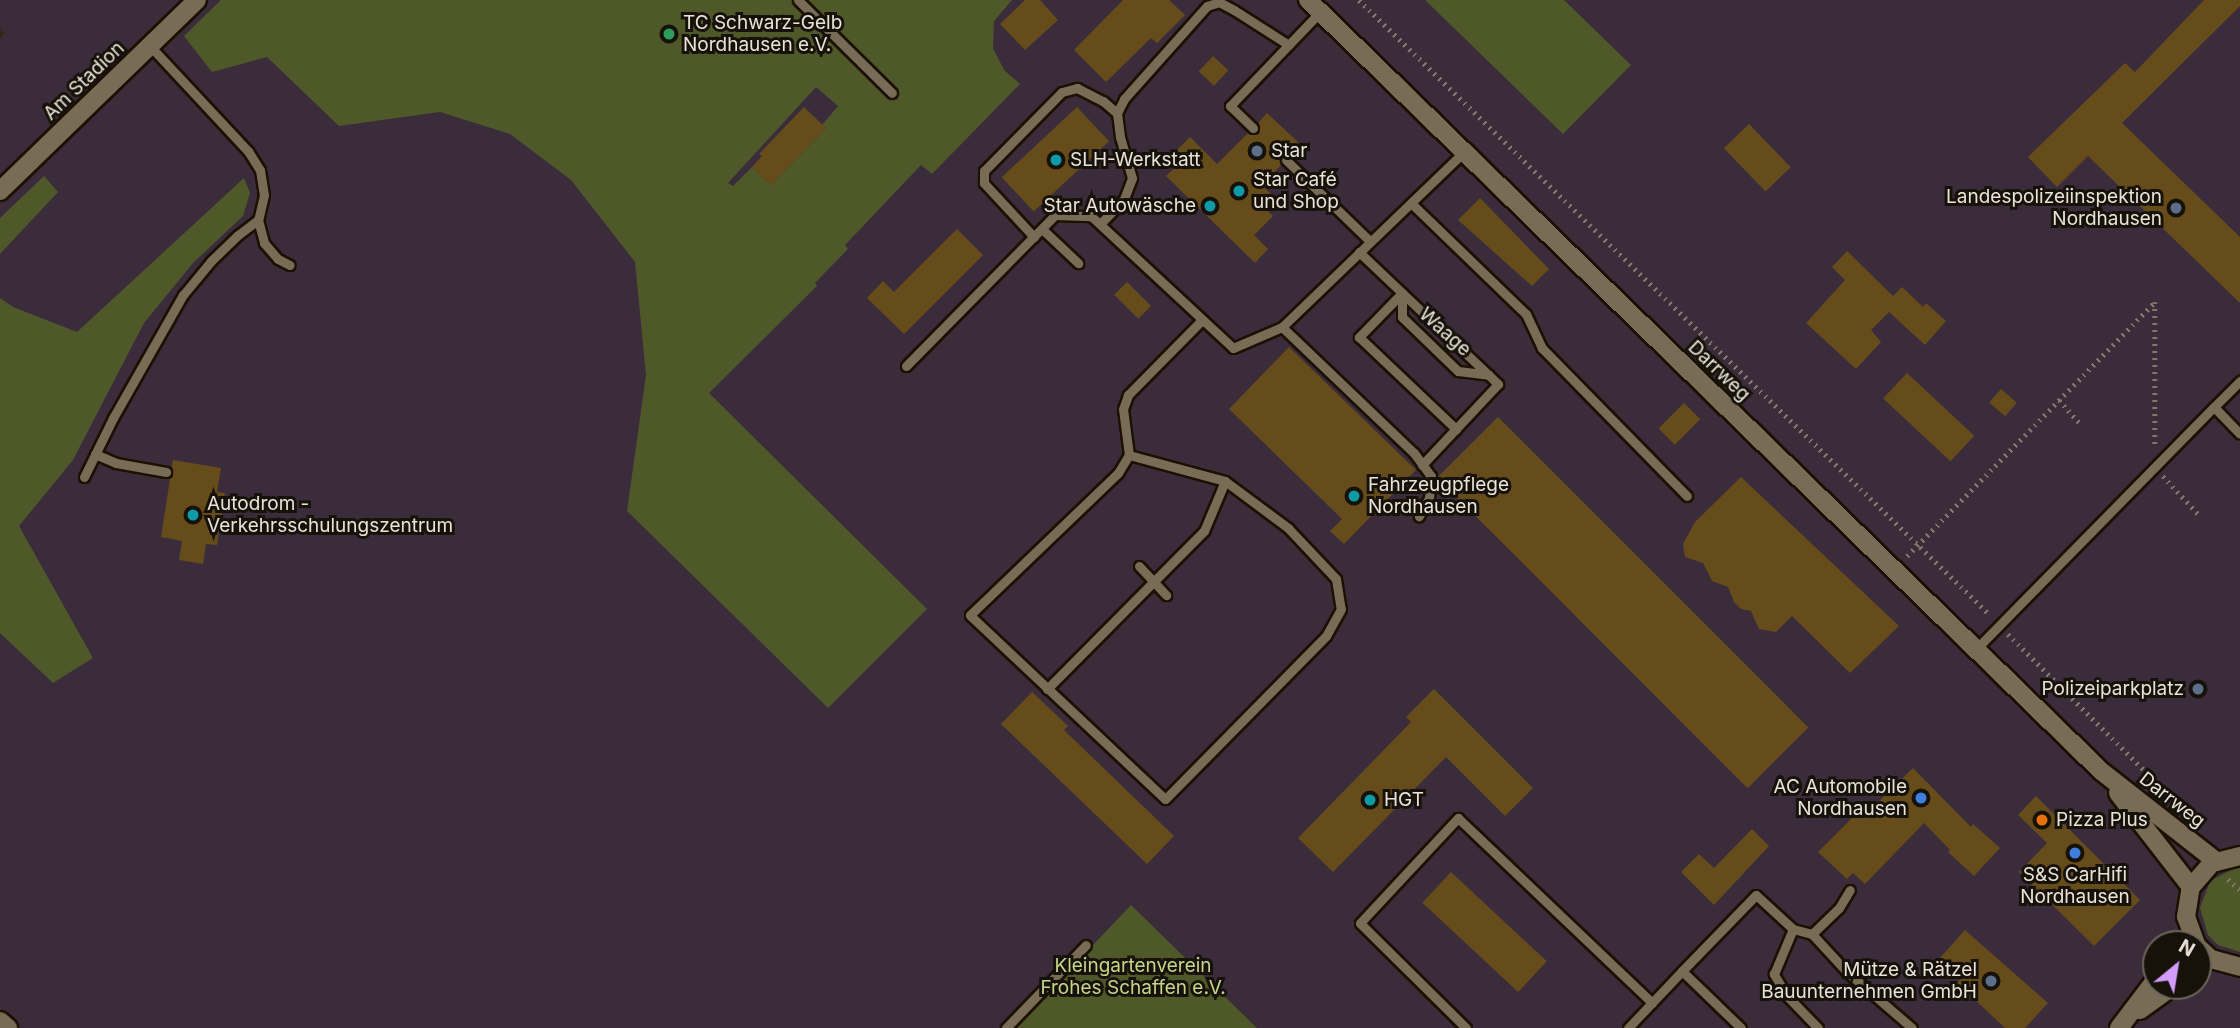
<!DOCTYPE html>
<meta charset="utf-8">
<style>
body{margin:0}
#map{position:relative;width:2240px;height:1028px;overflow:hidden;background:#342815;font-family:Inter,sans-serif}
div>[style]{position:absolute}
[style*='--x']{left:calc(var(--x)*1px);top:calc(var(--y)*1px);width:calc(var(--w)*1px);rotate:calc(var(--a)*1deg)}
.industrial>*{inset:0;background:#3a2c3a}
.green>*{inset:0;background:#4e5829}
.building>*{inset:0;background:#664c1b;transform-origin:0 0}
.path>*{height:4.5px;margin-top:-2.25px;transform-origin:0;background:repeating-linear-gradient(90deg,#827868 0 2px,transparent 0 7px)}
.roads{filter:drop-shadow(2px 0 #1b1101) drop-shadow(-2px 0 #1b1101) drop-shadow(0 2px #1b1101) drop-shadow(0 -2px #1b1101)}
.lane>*{height:9px;margin:-4.5px;padding:0 4.5px;transform-origin:4.5px;border-radius:4.5px;background:#796c56}
.street>*{height:18px;margin:-9px;padding:0 9px;transform-origin:9px;border-radius:9px;background:#796c56}
.dots>*{width:19px;height:19px;translate:-50% -50%;box-sizing:border-box;border:4px solid #171209;border-radius:50%}
span{translate:-50% -50%;white-space:nowrap;text-align:center;line-height:1.15;-webkit-text-stroke:6px #171209;paint-order:stroke}
.poi-label{font-size:19px;color:#eae2d6}
.left{translate:0 -50%;text-align:left}
.right{translate:-100% -50%;text-align:right}
.street-label{font-size:19px;color:#eae2d6}
.park-label{font-size:19px;color:#c4d687}
.north{position:absolute;left:2142px;top:930px;width:70px;height:70px;box-sizing:border-box;background:#171209;border:2px solid #6b655b;border-radius:50%;rotate:30deg;font-size:19px;font-weight:700;line-height:28px;text-align:center;color:#eae2d6}
.north::after{content:'';display:block;margin:auto;width:24px;height:32px;background:#d29cfd;clip-path:polygon(50% 0,100% 100%,50% 72%,0 100%)}
</style>
<div id="map">
<div class="industrial">
<div style="clip-path:polygon(evenodd,0 0,2240px 0,2240px 1028px,1257px 1028px,1131px 906px,1014px 1028px,0 1028px,0 39px,5px 33px,0 28px,0 0,2156px 944px,2198px 944px,2198px 986px,2156px 986px,2156px 944px)"></div>
</div>
<div class="green">
<div style="clip-path:polygon(evenodd,221px 0,1012px 0,994px 21px,993px 48px,1004px 70px,1020px 84px,932px 174px,921px 165px,845px 245px,848px 249px,815px 283px,817px 286px,709px 393px,927px 609px,828px 708px,627px 511px,646px 375px,635px 262px,571px 180px,510px 134px,440px 112px,339px 126px,267px 57px,212px 72px,184px 36px,221px 0,816px 87px,838px 106px,822px 125px,826px 128px,771px 185px,752px 167px,733px 186px,728px 183px,816px 87px)"></div>
<div style="clip-path:polygon(1425px 0,1564px 0,1631px 65px,1563px 134px)"></div>
<div style="clip-path:polygon(44px 176px,58px 192px,0 254px,0 218px)"></div>
<div style="clip-path:polygon(244px 178px,250px 193px,243px 216px,193px 263px,144px 323px,73px 460px,19px 526px,93px 658px,53px 683px,0 633px,0 298px,13px 307px,77px 332px)"></div>
<div style="clip-path:polygon(2235px 868px,2240px 868px,2240px 952px,2218px 945px,2208px 935px,2200px 908px,2210px 881px)"></div>
<div style="clip-path:polygon(1131px 905px,1257px 1028px,1014px 1028px)"></div>
</div>
<div class="building">
<div style="clip-path:polygon(1025px 0,1040px 0,1058px 20px,1025px 50px,1000px 24px)"></div>
<div style="clip-path:polygon(1123px 0,1169px 0,1185px 15px,1157px 43px,1151px 38px,1106px 82px,1074px 50px)"></div>
<div style="clip-path:polygon(2204px 0,2240px 0,2240px 6px,2122px 123px,2240px 237px,2240px 303px,2088px 156px,2057px 187px,2028px 157px,2125px 63px,2135px 72px)"></div>
<div style="left:1213px;top:56px;width:21px;height:21px;rotate:43deg"></div>
<div style="clip-path:polygon(804px 107px,826px 128px,771px 185px,752px 167px,762px 156px,759px 154px)"></div>
<div style="left:1077px;top:107px;width:47px;height:103px;rotate:47deg"></div>
<div style="clip-path:polygon(1267px 113px,1301px 145px,1291px 155px,1281px 155px,1281px 165px,1262px 185px,1275px 198px,1265px 208px,1273px 216px,1254px 235px,1268px 249px,1255px 263px,1166px 176px,1180px 163px,1172px 155px,1190px 137px,1217px 164px,1248px 133px,1258px 133px,1258px 123px)"></div>
<div style="left:1749px;top:124px;width:60px;height:35px;rotate:46deg"></div>
<div style="clip-path:polygon(1480px 198px,1549px 269px,1532px 286px,1458px 220px)"></div>
<div style="clip-path:polygon(957px 229px,983px 255px,904px 334px,867px 298px,883px 281px,894px 292px)"></div>
<div style="clip-path:polygon(1847px 251px,1893px 296px,1902px 287px,1923px 307px,1926px 303px,1946px 321px,1925px 345px,1889px 312px,1871px 330px,1881px 342px,1856px 369px,1806px 323px,1845px 280px,1832px 267px)"></div>
<div style="left:1127px;top:282px;width:34px;height:18px;rotate:45deg"></div>
<div style="clip-path:polygon(1289px 347px,1416px 470px,1344px 544px,1330px 531px,1342px 519px,1229px 409px)"></div>
<div style="left:1907px;top:373px;width:92px;height:35px;rotate:43deg"></div>
<div style="left:2001px;top:389px;width:21px;height:18px;rotate:41deg"></div>
<div style="left:1684px;top:403px;width:23px;height:36px;rotate:45deg"></div>
<div style="left:1498px;top:417px;width:439px;height:86px;rotate:45deg"></div>
<div style="clip-path:polygon(173px 460px,221px 468px,217px 492px,225px 493px,217px 545px,206px 544px,203px 564px,179px 560px,182px 541px,161px 537px)"></div>
<div style="clip-path:polygon(1741px 477px,1899px 626px,1850px 673px,1792px 616px,1776px 632px,1759px 629px,1751px 611px,1741px 609px,1734px 602px,1728px 587px,1712px 581px,1703px 563px,1685px 557px,1683px 544px,1695px 522px)"></div>
<div style="clip-path:polygon(1434px 689px,1533px 788px,1505px 816px,1446px 757px,1333px 872px,1298px 838px,1411px 722px,1406px 717px)"></div>
<div style="clip-path:polygon(1032px 692px,1068px 726px,1064px 730px,1174px 836px,1147px 864px,1001px 724px)"></div>
<div style="clip-path:polygon(1913px 768px,1971px 827px,1973px 824px,2000px 848px,1974px 876px,1948px 852px,1950px 850px,1924px 823px,1865px 884px,1853px 873px,1847px 879px,1818px 852px,1864px 806px,1869px 811px)"></div>
<div style="clip-path:polygon(2036px 796px,2140px 900px,2094px 946px,2019px 872px,2047px 843px,2018px 815px)"></div>
<div style="clip-path:polygon(1752px 829px,1769px 846px,1714px 905px,1681px 872px,1699px 854px,1714px 868px)"></div>
<div style="left:1451px;top:872px;width:131px;height:42px;rotate:43deg"></div>
<div style="clip-path:polygon(1965px 930px,2048px 1003px,2025px 1028px,2005px 1028px,1957px 983px,1961px 978px,1939px 959px)"></div>
</div>
<div class="path">
<div style="--x:1359;--y:0;--w:881;--a:44.26"></div>
<div style="--x:2059;--y:400;--w:30;--a:48"></div>
<div style="--x:2163;--y:476;--w:56;--a:47.2"></div>
<div style="--x:1907;--y:556;--w:355;--a:-45.7"></div>
<div style="--x:2155;--y:302;--w:144;--a:90"></div>
<div style="--x:2008;--y:634;--w:243;--a:45"></div>
<div style="--x:2228;--y:879;--w:16;--a:43"></div>
</div>
<div class="roads">
<div class="lane">
<div style="--x:798;--y:0;--w:132;--a:44.7"></div>
<div style="--x:150;--y:46;--w:144;--a:47"></div>
<div style="--x:248;--y:151;--w:22;--a:58"></div>
<div style="--x:260;--y:170;--w:25;--a:81"></div>
<div style="--x:264;--y:195;--w:26;--a:103"></div>
<div style="--x:258;--y:220;--w:24;--a:75"></div>
<div style="--x:264;--y:243;--w:21;--a:49"></div>
<div style="--x:278;--y:259;--w:13;--a:27"></div>
<div style="--x:1253;--y:128;--w:32;--a:-136"></div>
<div style="--x:1230;--y:106;--w:130;--a:-46.2"></div>
<div style="--x:1286;--y:160;--w:117;--a:44"></div>
<div style="--x:1411;--y:203;--w:160;--a:44"></div>
<div style="--x:1526;--y:314;--w:38;--a:65"></div>
<div style="--x:1542;--y:348;--w:207;--a:45.6"></div>
<div style="--x:1100;--y:224;--w:35;--a:-46"></div>
<div style="--x:1124;--y:199;--w:22;--a:-69"></div>
<div style="--x:1132;--y:178;--w:43;--a:-106.3"></div>
<div style="--x:1120;--y:137;--w:24;--a:-97"></div>
<div style="--x:1117;--y:113;--w:16;--a:-63"></div>
<div style="--x:1124;--y:99;--w:125;--a:-48.3"></div>
<div style="--x:1207;--y:6;--w:13;--a:-18"></div>
<div style="--x:1219;--y:2;--w:17;--a:28"></div>
<div style="--x:1234;--y:10;--w:65;--a:32.5"></div>
<div style="--x:1042;--y:229;--w:50;--a:43.4"></div>
<div style="--x:1034;--y:237;--w:74;--a:-132.8"></div>
<div style="--x:984;--y:183;--w:12;--a:-90"></div>
<div style="--x:984;--y:171;--w:111;--a:-45.4"></div>
<div style="--x:1062;--y:92;--w:16;--a:-15"></div>
<div style="--x:1077;--y:88;--w:29;--a:27"></div>
<div style="--x:1103;--y:101;--w:18;--a:41"></div>
<div style="--x:1359;--y:252;--w:192;--a:43.5"></div>
<div style="--x:1498;--y:384;--w:111;--a:133.2"></div>
<div style="--x:1402;--y:293;--w:62;--a:134.3"></div>
<div style="--x:1359;--y:337;--w:134;--a:43.5"></div>
<div style="--x:1402;--y:293;--w:24;--a:90"></div>
<div style="--x:1402;--y:317;--w:78;--a:44"></div>
<div style="--x:1458;--y:371;--w:31;--a:7"></div>
<div style="--x:1282;--y:327;--w:182;--a:43.7"></div>
<div style="--x:1414;--y:453;--w:29;--a:54"></div>
<div style="--x:1431;--y:476;--w:22;--a:95"></div>
<div style="--x:1429;--y:498;--w:21;--a:119"></div>
<div style="--x:906;--y:366;--w:212;--a:-45.4"></div>
<div style="--x:1055;--y:215;--w:36;--a:2"></div>
<div style="--x:1091;--y:216;--w:194;--a:42.9"></div>
<div style="--x:1233;--y:348;--w:53;--a:-23.2"></div>
<div style="--x:1282;--y:327;--w:251;--a:-43.9"></div>
<div style="--x:2214;--y:407;--w:37;--a:-45"></div>
<div style="--x:95;--y:454;--w:23;--a:23"></div>
<div style="--x:116;--y:463;--w:51;--a:10.2"></div>
<div style="--x:1129;--y:455;--w:99;--a:15.2"></div>
<div style="--x:1225;--y:481;--w:79;--a:36.7"></div>
<div style="--x:1288;--y:528;--w:70;--a:46.7"></div>
<div style="--x:1336;--y:579;--w:30;--a:81"></div>
<div style="--x:1341;--y:609;--w:31;--a:119"></div>
<div style="--x:1326;--y:636;--w:229;--a:134.6"></div>
<div style="--x:1165;--y:799;--w:268;--a:-136.7"></div>
<div style="--x:970;--y:615;--w:205;--a:-43.8"></div>
<div style="--x:1118;--y:473;--w:21;--a:-59"></div>
<div style="--x:1129;--y:455;--w:46;--a:-97.4"></div>
<div style="--x:1123;--y:409;--w:15;--a:-70"></div>
<div style="--x:1128;--y:395;--w:105;--a:-45.4"></div>
<div style="--x:84;--y:477;--w:66;--a:-63.8"></div>
<div style="--x:113;--y:418;--w:142;--a:-60.4"></div>
<div style="--x:183;--y:295;--w:44;--a:-50.5"></div>
<div style="--x:211;--y:261;--w:37;--a:-44"></div>
<div style="--x:238;--y:235;--w:25;--a:-37"></div>
<div style="--x:1139;--y:566;--w:40;--a:47"></div>
<div style="--x:1976;--y:649;--w:339;--a:-45.5"></div>
<div style="--x:2214;--y:407;--w:37;--a:46"></div>
<div style="--x:1047;--y:689;--w:223;--a:-45.2"></div>
<div style="--x:1204;--y:531;--w:54;--a:-67.2"></div>
<div style="--x:1812;--y:934;--w:37;--a:-44"></div>
<div style="--x:1839;--y:908;--w:21;--a:-59"></div>
<div style="--x:1682;--y:971;--w:106;--a:-45.8"></div>
<div style="--x:1756;--y:895;--w:50;--a:42.6"></div>
<div style="--x:1006;--y:1028;--w:115;--a:-46.1"></div>
<div style="--x:1466;--y:1028;--w:149;--a:-135.3"></div>
<div style="--x:1360;--y:923;--w:144;--a:-47"></div>
<div style="--x:1458;--y:818;--w:268;--a:43.6"></div>
<div style="--x:1628;--y:1028;--w:79;--a:-46.5"></div>
<div style="--x:1682;--y:971;--w:82;--a:44"></div>
<div style="--x:1818;--y:1028;--w:45;--a:-134.1"></div>
<div style="--x:1787;--y:996;--w:26;--a:-121"></div>
<div style="--x:1774;--y:974;--w:49;--a:-67.1"></div>
<div style="--x:1793;--y:929;--w:20;--a:15"></div>
<div style="--x:1812;--y:934;--w:50;--a:47.4"></div>
<div style="--x:1846;--y:971;--w:87;--a:40.8"></div>
</div>
<div class="street">
<div style="--x:1308;--y:0;--w:1106;--a:44.19"></div>
<div style="--x:2101;--y:771;--w:147;--a:38.1"></div>
<div style="--x:0;--y:191;--w:274;--a:-44.1"></div>
<div style="--x:2118;--y:793;--w:119;--a:52.2"></div>
<div style="--x:2196;--y:944;--w:29;--a:-110"></div>
<div style="--x:2186;--y:917;--w:30;--a:-81"></div>
<div style="--x:2191;--y:887;--w:32;--a:-49"></div>
<div style="--x:2212;--y:863;--w:29;--a:-14"></div>
<div style="--x:2198;--y:947;--w:18;--a:43"></div>
<div style="--x:2211;--y:959;--w:30;--a:15"></div>
<div style="--x:2140;--y:1010;--w:41;--a:-36"></div>
<div style="--x:0;--y:1021;--w:11;--a:41"></div>
<div style="--x:2119;--y:1028;--w:61;--a:-52.9"></div>
</div>
</div>
<div class="dots">
<div style="left:669px;top:34px;background:#2e9e5b"></div>
<div style="left:1257px;top:151px;background:#5c6f8a"></div>
<div style="left:1056px;top:160px;background:#0f9aa8"></div>
<div style="left:1239px;top:191px;background:#0f9aa8"></div>
<div style="left:1210px;top:206px;background:#0f9aa8"></div>
<div style="left:2176px;top:208px;background:#5c6f8a"></div>
<div style="left:1354px;top:496px;background:#0f9aa8"></div>
<div style="left:193px;top:515px;background:#0f9aa8"></div>
<div style="left:2198px;top:689px;background:#5c6f8a"></div>
<div style="left:1921px;top:798px;background:#3f7fe0"></div>
<div style="left:1370px;top:800px;background:#0f9aa8"></div>
<div style="left:2042px;top:820px;background:#e8710a"></div>
<div style="left:2075px;top:853px;background:#3f7fe0"></div>
<div style="left:1991px;top:981px;background:#5c6f8a"></div>
</div>
<div class="poi-label">
<span class="left" style="left:683px;top:34px">TC Schwarz-Gelb<br>Nordhausen e.V.</span>
<span class="left" style="left:1271px;top:151px">Star</span>
<span class="left" style="left:1070px;top:160px">SLH-Werkstatt</span>
<span class="left" style="left:1253px;top:191px">Star Café<br>und Shop</span>
<span class="right" style="left:2162px;top:208px">Landespolizeiinspektion<br>Nordhausen</span>
<span class="right" style="left:1196px;top:206px">Star Autowäsche</span>
<span class="left" style="left:1368px;top:496px">Fahrzeugpflege<br>Nordhausen</span>
<span class="left" style="left:207px;top:515px">Autodrom -<br>Verkehrsschulungszentrum</span>
<span class="right" style="left:2184px;top:689px">Polizeiparkplatz</span>
<span class="right" style="left:1907px;top:798px">AC Automobile<br>Nordhausen</span>
<span class="left" style="left:1384px;top:800px">HGT</span>
<span class="left" style="left:2056px;top:820px">Pizza Plus</span>
<span style="left:2075px;top:886px">S&amp;S CarHifi<br>Nordhausen</span>
<span class="right" style="left:1977px;top:981px">Mütze &amp; Rätzel<br>Bauunternehmen GmbH</span>
</div>
<div class="street-label">
<span style="left:84px;top:81px;rotate:-44deg">Am Stadion</span>
<span style="left:1445px;top:332px;rotate:42deg">Waage</span>
<span style="left:1719px;top:371px;rotate:44deg">Darrweg</span>
<span style="left:2172px;top:800px;rotate:38deg">Darrweg</span>
</div>
<div class="park-label">
<span style="left:1133px;top:977px">Kleingartenverein<br>Frohes Schaffen e.V.</span>
</div>
<div class="north">N</div>
</div>
